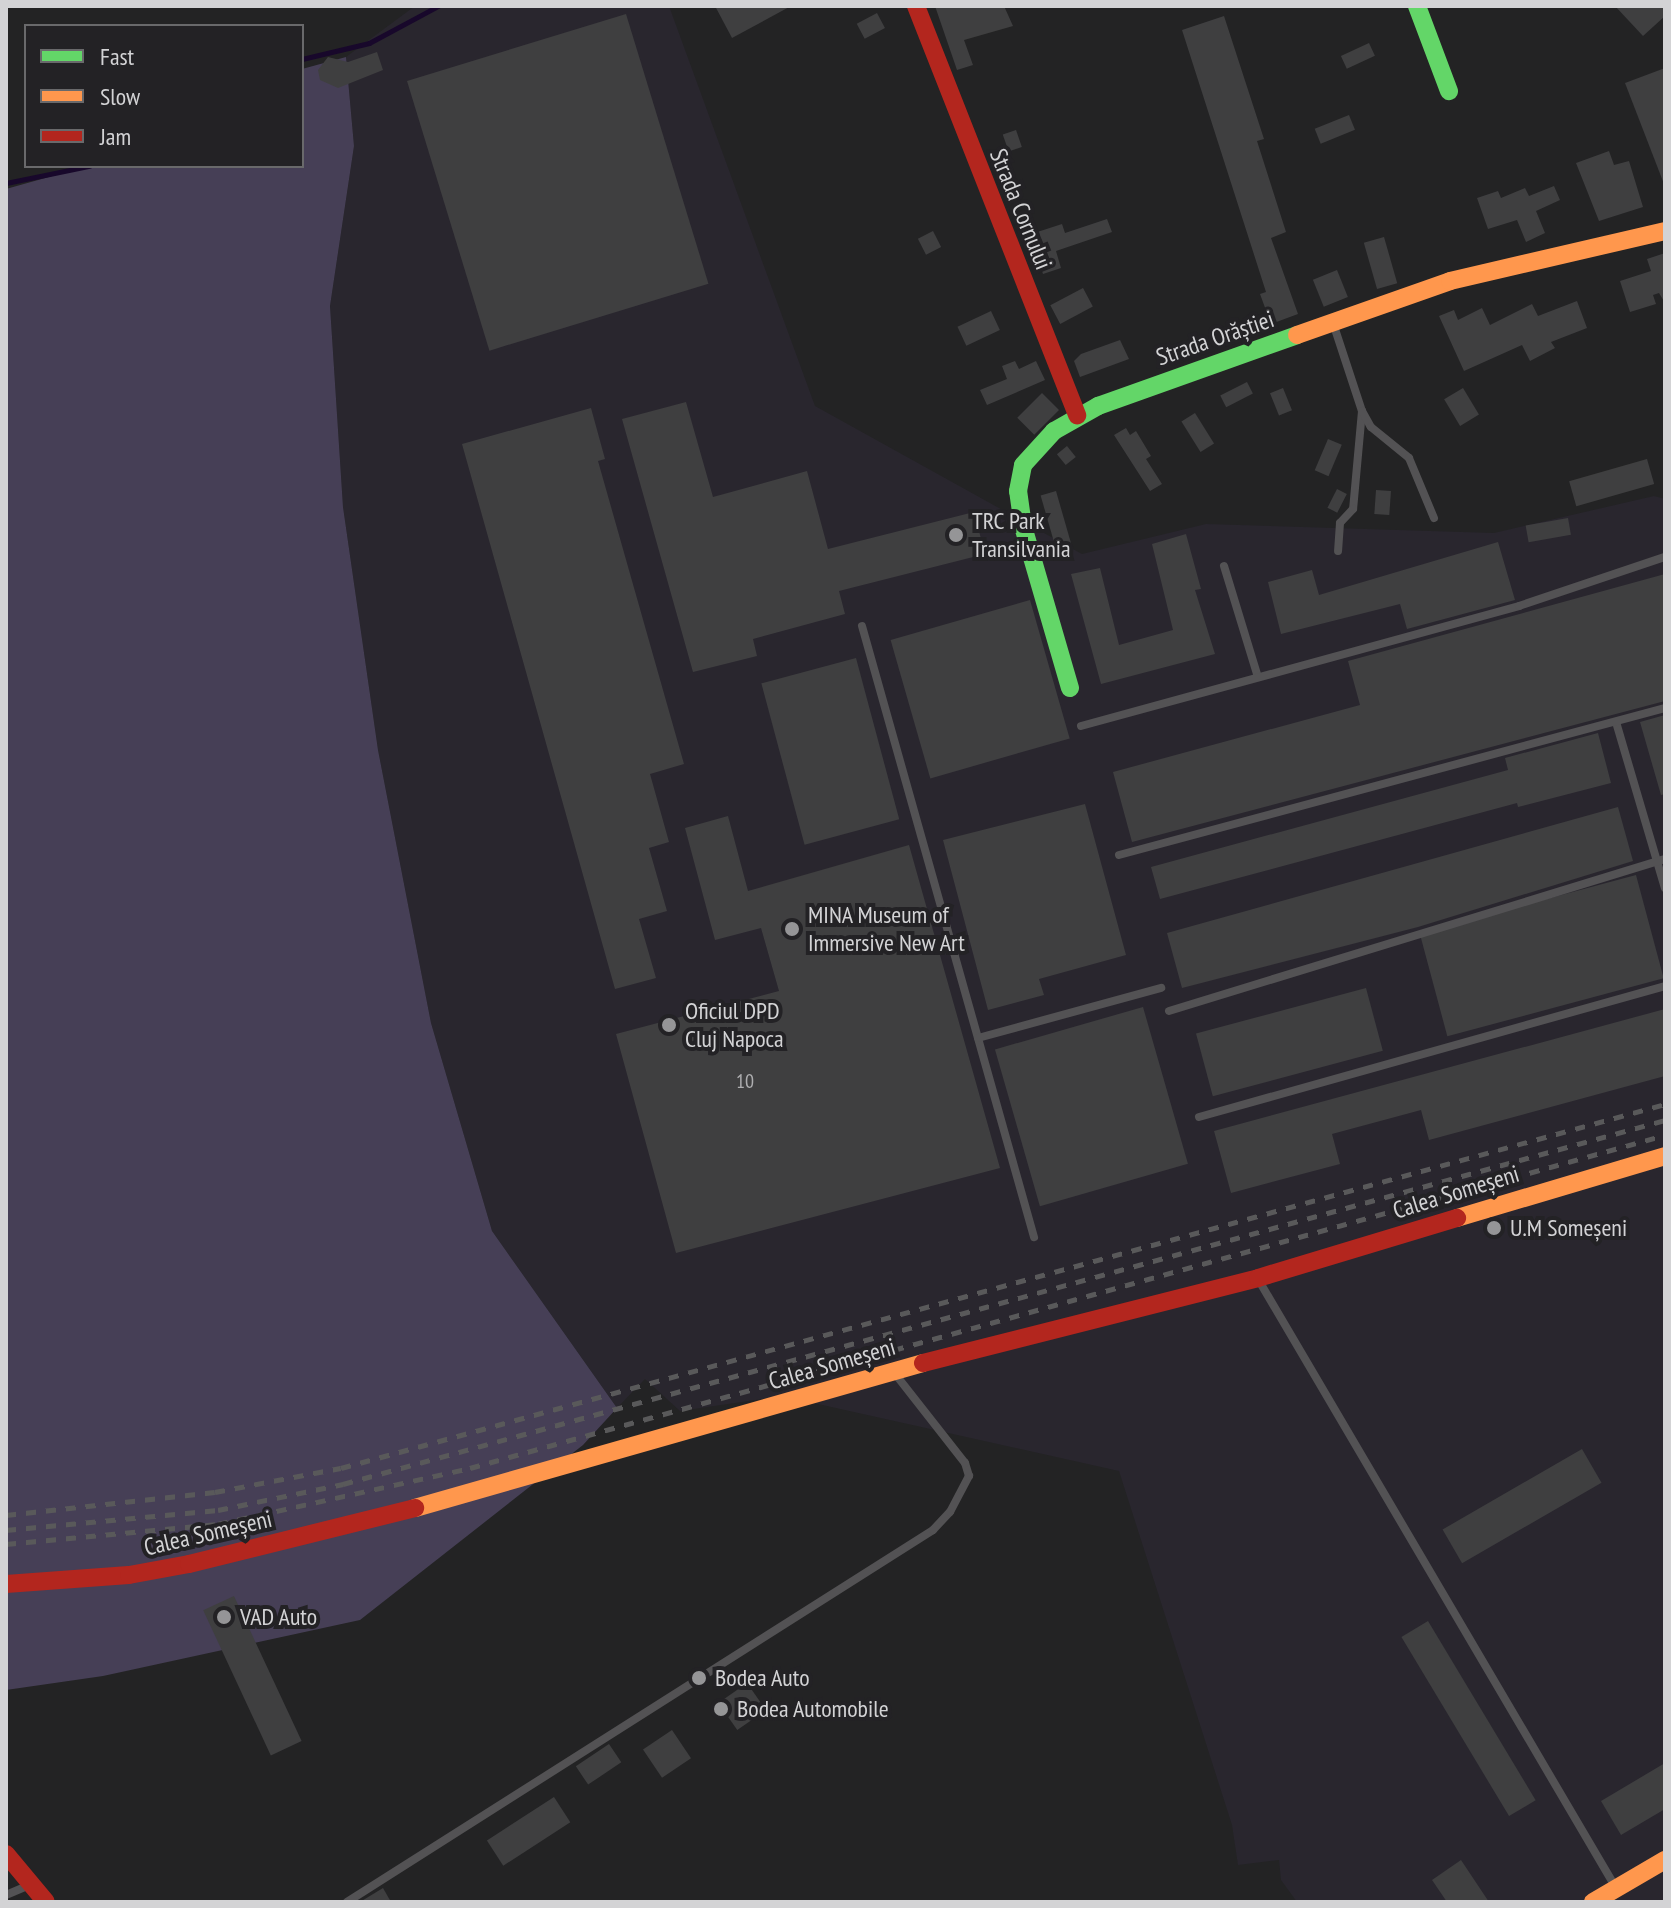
<!DOCTYPE html>
<meta charset="utf-8">
<style>
body{margin:0}
#map{position:relative;width:1671px;height:1908px;overflow:hidden;background:#232324;font-family:"PT Sans Narrow",sans-serif}
div>[style]{position:absolute}
[style*='--x']{left:calc(var(--x)*1px);top:calc(var(--y)*1px);width:calc(var(--w)*1px);rotate:calc(var(--a)*1deg)}
.built>*{inset:0;background:#29262e}
.green>*{inset:0;background:#463f56}
.stream>*{height:5px;margin:-2.5px;padding:0 2.5px;transform-origin:2.5px;border-radius:2.5px;background:#18082b}
.building>*{inset:0;background:#3f3f40;transform-origin:0 0}
.lane>*{height:8px;margin:-4px;padding:0 4px;transform-origin:4px;border-radius:4px;background:#535254}
.fast>*{height:18px;margin:-9px;padding:0 9px;transform-origin:9px;border-radius:9px;background:#63d668}
.slow>*{height:18px;margin:-9px;padding:0 9px;transform-origin:9px;border-radius:9px;background:#ff974d}
.jam>*{height:18px;margin:-9px;padding:0 9px;transform-origin:9px;border-radius:9px;background:#b3261e}
.rail>*{height:5px;margin-top:-2.5px;transform-origin:0;background:repeating-linear-gradient(90deg,#59595a 0 10px,transparent 0 20px)}
.dots>*{width:22px;height:22px;translate:-50% -50%;box-sizing:border-box;border:4px solid #232225;border-radius:50%}
span{translate:-50% -50%;white-space:nowrap;text-align:center;line-height:1.15;-webkit-text-stroke:8px #232225;paint-order:stroke}
.number-label{font-size:20px;color:#aeaeb0}
.number-label span{-webkit-text-stroke-width:0}
.street-label{font-size:24px;color:#d3d3d5}
.poi-label{font-size:24px;color:#d3d3d5}
.left{translate:0 -50%;text-align:left}
.frame{position:absolute;inset:0;border:8px solid #d3d3d5;pointer-events:none}
.legend{position:absolute;left:24px;top:24px;width:280px;height:144px;box-sizing:border-box;background:#232225;border:2px solid #69696b;margin:0;padding:10px 14px;list-style:none;font-size:24px;color:#d3d3d5}
.legend li{display:flex;align-items:center;gap:16px;height:40px}
.legend b{width:40px;border:2px solid #69696b}
</style>
<div id="map">
<div class="built">
<div style="clip-path:polygon(415px 6px,669px 6px,815px 406px,1082px 554px,1206px 524px,1494px 533px,1654px 496px,1665px 499px,1665px 1902px,1297px 1902px,1281px 1880px,1279px 1860px,1238px 1865px,1232px 1825px,1119px 1471px,782px 1396px,680px 1411px,645px 1379px,617px 1408px,492px 1231px,431px 1023px,378px 750px,343px 507px,330px 306px,354px 146px,346px 57px)"></div>
</div>
<div class="green">
<div style="clip-path:polygon(346px 57px,354px 146px,330px 306px,343px 507px,378px 750px,431px 1023px,492px 1231px,617px 1408px,583px 1445px,360px 1620px,103px 1676px,6px 1690px,6px 189px,88px 166px,302px 166px,302px 69px)"></div>
</div>
<div class="stream">
<div style="--x:302;--y:59;--w:69;--a:-13.4"></div>
<div style="--x:369;--y:43;--w:78;--a:-28.2"></div>
<div style="--x:6;--y:183;--w:85;--a:-11.6"></div>
</div>
<div class="building">
<div style="clip-path:polygon(715px 6px,791px 6px,732px 38px)"></div>
<div style="clip-path:polygon(935px 6px,1004px 6px,1013px 26px,964px 40px,973px 65px,957px 70px)"></div>
<div style="clip-path:polygon(1615px 6px,1665px 6px,1665px 16px,1643px 36px)"></div>
<div style="left:877px;top:13px;width:17px;height:23px;rotate:62deg"></div>
<div style="left:626px;top:14px;width:282px;height:229px;rotate:73deg"></div>
<div style="clip-path:polygon(1224px 16px,1264px 139px,1257px 141px,1286px 232px,1271px 238px,1298px 314px,1271px 324px,1260px 294px,1266px 292px,1182px 30px)"></div>
<div style="left:1369px;top:43px;width:14px;height:31px;rotate:65deg"></div>
<div style="clip-path:polygon(377px 52px,383px 70px,338px 88px,320px 80px,318px 70px,328px 57px,348px 62px)"></div>
<div style="clip-path:polygon(1665px 68px,1665px 184px,1664px 184px,1625px 83px)"></div>
<div style="left:1349px;top:115px;width:16px;height:37px;rotate:68deg"></div>
<div style="left:1016px;top:130px;width:18px;height:14px;rotate:71deg"></div>
<div style="clip-path:polygon(1609px 151px,1614px 165px,1629px 161px,1643px 207px,1599px 221px,1576px 163px)"></div>
<div style="clip-path:polygon(1554px 186px,1560px 200px,1536px 211px,1545px 233px,1526px 242px,1517px 220px,1488px 229px,1477px 198px,1498px 191px,1501px 198px,1525px 188px,1529px 196px)"></div>
<div style="clip-path:polygon(1107px 219px,1112px 232px,1056px 251px,1061px 268px,1043px 274px,1035px 249px,1029px 251px,1025px 236px,1062px 224px,1065px 233px)"></div>
<div style="left:933px;top:231px;width:18px;height:17px;rotate:63deg"></div>
<div style="left:1384px;top:237px;width:48px;height:21px;rotate:74deg"></div>
<div style="clip-path:polygon(1665px 253px,1665px 303px,1659px 293px,1653px 295px,1656px 304px,1630px 312px,1620px 281px,1651px 271px,1647px 259px)"></div>
<div style="left:1337px;top:270px;width:29px;height:26px;rotate:68deg"></div>
<div style="left:1083px;top:288px;width:21px;height:37px;rotate:62deg"></div>
<div style="clip-path:polygon(1577px 301px,1587px 328px,1551px 342px,1555px 348px,1530px 361px,1522px 345px,1464px 371px,1439px 316px,1454px 310px,1458px 320px,1482px 308px,1490px 325px,1532px 304px,1538px 316px)"></div>
<div style="left:991px;top:311px;width:21px;height:37px;rotate:65deg"></div>
<div style="clip-path:polygon(1120px 340px,1129px 359px,1080px 377px,1074px 361px,1081px 354px)"></div>
<div style="clip-path:polygon(1015px 361px,1019px 369px,1036px 361px,1045px 380px,987px 405px,980px 390px,1007px 379px,1002px 366px)"></div>
<div style="left:1247px;top:382px;width:13px;height:30px;rotate:63deg"></div>
<div style="left:1283px;top:388px;width:24px;height:14px;rotate:68deg"></div>
<div style="left:1463px;top:388px;width:31px;height:22px;rotate:59deg"></div>
<div style="left:1042px;top:393px;width:24px;height:35px;rotate:45deg"></div>
<div style="clip-path:polygon(686px 402px,713px 497px,807px 471px,828px 549px,974px 512px,985px 554px,839px 591px,845px 614px,753px 639px,757px 656px,693px 672px,622px 419px)"></div>
<div style="clip-path:polygon(591px 408px,605px 459px,598px 461px,684px 764px,650px 774px,669px 842px,649px 848px,667px 911px,639px 919px,656px 978px,615px 989px,462px 444px)"></div>
<div style="left:1195px;top:413px;width:36px;height:16px;rotate:58deg"></div>
<div style="clip-path:polygon(1126px 428px,1130px 435px,1136px 431px,1151px 456px,1146px 459px,1162px 484px,1150px 491px,1114px 435px)"></div>
<div style="left:1328px;top:439px;width:15px;height:34px;rotate:23deg"></div>
<div style="left:1067px;top:446px;width:14px;height:13px;rotate:51deg"></div>
<div style="left:1647px;top:459px;width:26px;height:81px;rotate:74deg"></div>
<div style="left:1337px;top:489px;width:11px;height:21px;rotate:27deg"></div>
<div style="left:1376px;top:490px;width:15px;height:24px;rotate:4deg"></div>
<div style="left:1056px;top:491px;width:55px;height:16px;rotate:74deg"></div>
<div style="left:1568px;top:518px;width:17px;height:43px;rotate:80deg"></div>
<div style="clip-path:polygon(1186px 534px,1201px 589px,1195px 590px,1215px 654px,1101px 684px,1071px 574px,1100px 568px,1119px 645px,1173px 630px,1152px 544px)"></div>
<div style="clip-path:polygon(1498px 542px,1515px 600px,1407px 629px,1400px 604px,1281px 634px,1268px 582px,1312px 570px,1319px 595px)"></div>
<div style="clip-path:polygon(1665px 574px,1665px 701px,1132px 842px,1113px 772px,1360px 705px,1348px 661px)"></div>
<div style="left:1030px;top:600px;width:144px;height:145px;rotate:74deg"></div>
<div style="left:856px;top:658px;width:167px;height:98px;rotate:75deg"></div>
<div style="clip-path:polygon(1665px 715px,1665px 794px,1661px 795px,1640px 722px)"></div>
<div style="clip-path:polygon(1598px 733px,1611px 783px,1518px 807px,1517px 803px,1160px 899px,1151px 867px,1508px 770px,1505px 758px)"></div>
<div style="clip-path:polygon(1085px 804px,1126px 955px,1039px 979px,1044px 995px,988px 1010px,943px 840px)"></div>
<div style="clip-path:polygon(1618px 807px,1633px 861px,1418px 927px,1182px 988px,1167px 933px)"></div>
<div style="clip-path:polygon(728px 816px,748px 891px,909px 845px,1000px 1168px,676px 1253px,616px 1034px,779px 991px,761px 928px,715px 940px,685px 828px)"></div>
<div style="left:1636px;top:875px;width:107px;height:224px;rotate:75deg"></div>
<div style="left:1366px;top:988px;width:65px;height:176px;rotate:75deg"></div>
<div style="left:1143px;top:1007px;width:163px;height:154px;rotate:74deg"></div>
<div style="clip-path:polygon(1665px 1009px,1665px 1076px,1429px 1140px,1421px 1110px,1332px 1134px,1340px 1164px,1231px 1193px,1214px 1131px)"></div>
<div style="left:1582px;top:1449px;width:39px;height:161px;rotate:60deg"></div>
<div style="left:234px;top:1596px;width:160px;height:34px;rotate:65deg"></div>
<div style="left:1428px;top:1621px;width:209px;height:31px;rotate:59deg"></div>
<div style="left:747px;top:1683px;width:33px;height:35px;rotate:55deg"></div>
<div style="left:672px;top:1730px;width:34px;height:35px;rotate:56deg"></div>
<div style="left:609px;top:1744px;width:22px;height:40px;rotate:56deg"></div>
<div style="clip-path:polygon(1665px 1763px,1665px 1809px,1621px 1835px,1601px 1801px)"></div>
<div style="left:554px;top:1797px;width:30px;height:80px;rotate:57deg"></div>
<div style="clip-path:polygon(1461px 1860px,1489px 1902px,1447px 1902px,1432px 1880px)"></div>
<div style="clip-path:polygon(383px 1888px,391px 1902px,360px 1902px)"></div>
</div>
<div class="lane">
<div style="--x:1333;--y:323;--w:93;--a:71.8"></div>
<div style="--x:1362;--y:411;--w:98;--a:95.2"></div>
<div style="--x:1353;--y:509;--w:19;--a:133"></div>
<div style="--x:1340;--y:523;--w:28;--a:94"></div>
<div style="--x:1362;--y:411;--w:18;--a:61"></div>
<div style="--x:1371;--y:427;--w:49;--a:39.2"></div>
<div style="--x:1409;--y:458;--w:65;--a:67.4"></div>
<div style="--x:1224;--y:566;--w:113;--a:73"></div>
<div style="--x:862;--y:626;--w:635;--a:74.28"></div>
<div style="--x:1616;--y:722;--w:173;--a:73.6"></div>
<div style="--x:1081;--y:726;--w:454;--a:-15.3"></div>
<div style="--x:1519;--y:606;--w:154;--a:-18.6"></div>
<div style="--x:1119;--y:855;--w:565;--a:-15.07"></div>
<div style="--x:1169;--y:1011;--w:519;--a:-17.04"></div>
<div style="--x:978;--y:1038;--w:190;--a:-15.3"></div>
<div style="--x:1199;--y:1117;--w:484;--a:-15.7"></div>
<div style="--x:1258;--y:1279;--w:706;--a:59.55"></div>
<div style="--x:6;--y:1895;--w:23;--a:-23"></div>
<div style="--x:347;--y:1902;--w:694;--a:-32.41"></div>
<div style="--x:933;--y:1530;--w:25;--a:-47"></div>
<div style="--x:950;--y:1512;--w:41;--a:-62.2"></div>
<div style="--x:969;--y:1476;--w:14;--a:-107"></div>
<div style="--x:965;--y:1463;--w:112;--a:-128.1"></div>
</div>
<div class="fast">
<div style="--x:1417;--y:6;--w:91;--a:69.4"></div>
<div style="--x:1070;--y:688;--w:169;--a:-106.2"></div>
<div style="--x:1023;--y:526;--w:35;--a:-98"></div>
<div style="--x:1018;--y:491;--w:26;--a:-79"></div>
<div style="--x:1023;--y:465;--w:46;--a:-47.6"></div>
<div style="--x:1054;--y:431;--w:51;--a:-29.6"></div>
<div style="--x:1098;--y:406;--w:211;--a:-19.6"></div>
</div>
<div class="slow">
<div style="--x:1297;--y:335;--w:162;--a:-19.4"></div>
<div style="--x:1450;--y:281;--w:221;--a:-13.1"></div>
<div style="--x:1457;--y:1218;--w:217;--a:-16.6"></div>
<div style="--x:415;--y:1508;--w:528;--a:-15.93"></div>
<div style="--x:1593;--y:1902;--w:83;--a:-30.3"></div>
</div>
<div class="jam">
<div style="--x:916;--y:6;--w:440;--a:68.5"></div>
<div style="--x:923;--y:1363;--w:346;--a:-14.2"></div>
<div style="--x:1258;--y:1278;--w:208;--a:-16.8"></div>
<div style="--x:6;--y:1584;--w:123;--a:-4.2"></div>
<div style="--x:129;--y:1575;--w:61;--a:-10.4"></div>
<div style="--x:189;--y:1564;--w:233;--a:-13.9"></div>
<div style="--x:6;--y:1854;--w:62;--a:50.2"></div>
</div>
<div class="rail">
<div style="--x:6;--y:1515;--w:210;--a:-6.3"></div>
<div style="--x:215;--y:1492;--w:128;--a:-10.8"></div>
<div style="--x:341;--y:1468;--w:1373;--a:-15.37"></div>
<div style="--x:6;--y:1530;--w:213;--a:-5.4"></div>
<div style="--x:218;--y:1510;--w:128;--a:-11.7"></div>
<div style="--x:343;--y:1484;--w:1371;--a:-15.39"></div>
<div style="--x:6;--y:1544;--w:213;--a:-5.4"></div>
<div style="--x:218;--y:1524;--w:258;--a:-12.5"></div>
<div style="--x:470;--y:1468;--w:1241;--a:-15.57"></div>
</div>
<div class="dots">
<div style="left:956px;top:535px;background:#959597"></div>
<div style="left:792px;top:929px;background:#959597"></div>
<div style="left:669px;top:1025px;background:#959597"></div>
<div style="left:1494px;top:1228px;background:#959597"></div>
<div style="left:224px;top:1617px;background:#959597"></div>
<div style="left:699px;top:1678px;background:#959597"></div>
<div style="left:721px;top:1709px;background:#959597"></div>
</div>
<div class="number-label">
<span style="left:745px;top:1081px">10</span>
</div>
<div class="street-label">
<span style="left:1021px;top:209px;rotate:68deg">Strada Cornului</span>
<span style="left:1215px;top:338px;rotate:-19deg">Strada Orăștiei</span>
<span style="left:1456px;top:1192px;rotate:-17deg">Calea Someșeni</span>
<span style="left:832px;top:1364px;rotate:-16deg">Calea Someșeni</span>
<span style="left:208px;top:1533px;rotate:-13deg">Calea Someșeni</span>
</div>
<div class="poi-label">
<span class="left" style="left:972px;top:535px">TRC Park<br>Transilvania</span>
<span class="left" style="left:808px;top:929px">MINA Museum of<br>Immersive New Art</span>
<span class="left" style="left:685px;top:1025px">Oficiul DPD<br>Cluj Napoca</span>
<span class="left" style="left:1510px;top:1228px">U.M Someșeni</span>
<span class="left" style="left:240px;top:1617px">VAD Auto</span>
<span class="left" style="left:715px;top:1678px">Bodea Auto</span>
<span class="left" style="left:737px;top:1709px">Bodea Automobile</span>
</div>
<div class="frame"></div>
<ul class="legend">
<li><b style="height:10px;background:#63d668"></b>Fast</li>
<li><b style="height:10px;background:#ff974d"></b>Slow</li>
<li><b style="height:10px;background:#b3261e"></b>Jam</li>
</ul>
</div>
